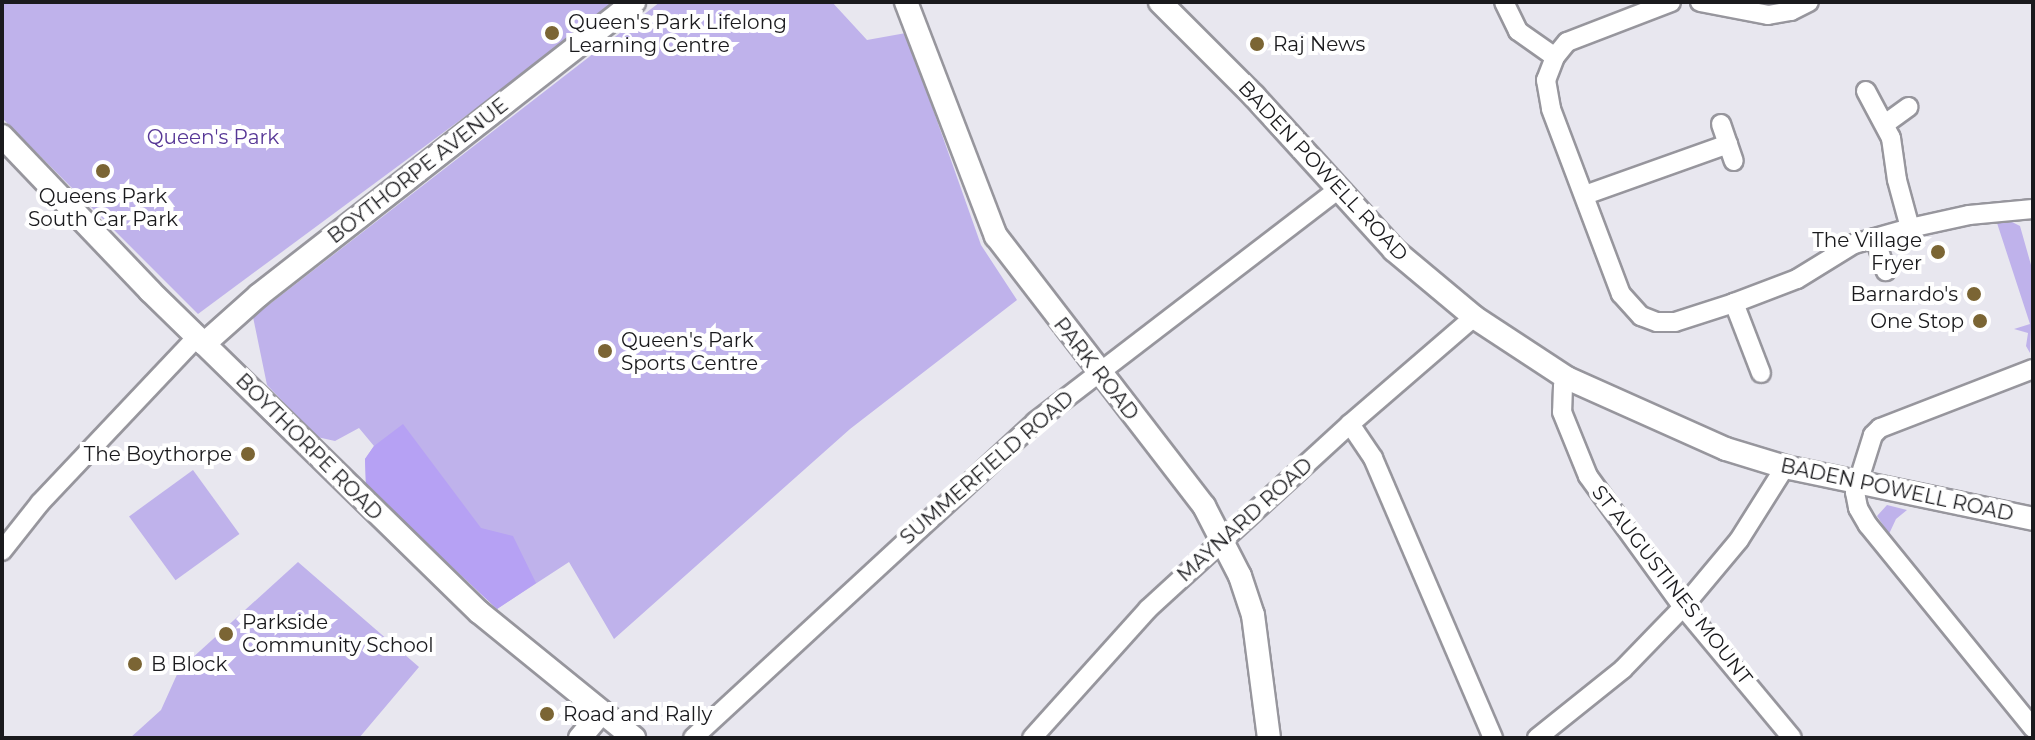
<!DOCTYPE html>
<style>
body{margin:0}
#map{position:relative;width:2035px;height:740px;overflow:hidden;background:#e8e7ef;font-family:Montserrat,sans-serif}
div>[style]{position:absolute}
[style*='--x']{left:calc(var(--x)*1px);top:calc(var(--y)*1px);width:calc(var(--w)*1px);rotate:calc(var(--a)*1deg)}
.green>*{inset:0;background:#bfb2eb;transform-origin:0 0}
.forest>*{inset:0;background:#b6a1f4}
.roads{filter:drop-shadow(2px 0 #97969d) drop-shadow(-2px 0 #97969d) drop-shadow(0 2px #97969d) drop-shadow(0 -2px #97969d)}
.minor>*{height:18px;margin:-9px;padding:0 9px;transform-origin:9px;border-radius:9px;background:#fff}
.tertiary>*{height:22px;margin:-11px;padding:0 11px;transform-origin:11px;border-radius:11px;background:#fff}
.dots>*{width:22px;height:22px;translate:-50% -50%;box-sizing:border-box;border:4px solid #fff;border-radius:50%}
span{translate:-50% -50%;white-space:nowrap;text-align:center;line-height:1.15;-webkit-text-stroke:8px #fff;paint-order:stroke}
.poi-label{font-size:20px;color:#1a1a1d}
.left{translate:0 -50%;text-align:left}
.right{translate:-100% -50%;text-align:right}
.park-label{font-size:20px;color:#573796}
.street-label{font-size:20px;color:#1a1a1d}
.frame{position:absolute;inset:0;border:4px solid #1a1a1d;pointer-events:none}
</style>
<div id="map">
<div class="green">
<div style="clip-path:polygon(2px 2px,620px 2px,198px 314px,2px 118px)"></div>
<div style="clip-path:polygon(660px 2px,832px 2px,867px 40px,906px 33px,981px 245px,1017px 300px,850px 429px,614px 639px,569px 562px,497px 609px,366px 486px,365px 459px,374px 446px,359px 428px,335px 441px,317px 437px,267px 385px,253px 317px)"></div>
<div style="clip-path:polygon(2012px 222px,2020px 226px,2033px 272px,2030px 353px,2026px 346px,2028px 333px,2014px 329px,2030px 324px,1997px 223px)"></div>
<div style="left:193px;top:470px;width:79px;height:79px;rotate:54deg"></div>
<div style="clip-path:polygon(1887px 505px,1907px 510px,1896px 519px,1889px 534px,1877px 516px)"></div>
<div style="clip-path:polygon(298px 562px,419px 667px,359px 738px,130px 738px,161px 710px,179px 670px)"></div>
</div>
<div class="forest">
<div style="clip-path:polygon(403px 424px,481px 528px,513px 536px,536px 583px,497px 609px,366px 486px,365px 459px,374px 446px)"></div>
</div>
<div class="roads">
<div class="minor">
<div style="--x:1504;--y:2;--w:32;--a:64"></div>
<div style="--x:1518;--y:31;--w:45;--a:35.1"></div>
<div style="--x:1671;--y:2;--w:111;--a:159"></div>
<div style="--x:1567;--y:42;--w:19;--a:129"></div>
<div style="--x:1555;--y:57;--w:25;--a:111"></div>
<div style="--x:1546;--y:80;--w:29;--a:80"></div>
<div style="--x:1551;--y:109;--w:198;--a:69.3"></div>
<div style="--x:1621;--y:294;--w:30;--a:48"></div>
<div style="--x:1641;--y:316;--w:17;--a:21"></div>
<div style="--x:1657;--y:322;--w:18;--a:0"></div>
<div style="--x:1675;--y:322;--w:62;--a:-17.9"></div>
<div style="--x:1734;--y:303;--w:67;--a:-20.9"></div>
<div style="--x:1797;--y:279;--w:67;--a:-31.6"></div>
<div style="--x:1854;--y:244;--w:58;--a:-15.9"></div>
<div style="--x:1910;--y:228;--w:60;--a:-12.4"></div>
<div style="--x:1969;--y:215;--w:64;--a:-5.4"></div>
<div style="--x:1700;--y:2;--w:69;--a:10.8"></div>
<div style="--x:1768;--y:15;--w:23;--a:-10"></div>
<div style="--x:1791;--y:11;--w:20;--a:-27"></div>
<div style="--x:1866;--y:91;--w:53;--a:62"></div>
<div style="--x:1891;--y:138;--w:42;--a:81.9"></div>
<div style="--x:1897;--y:180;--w:50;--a:74.8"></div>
<div style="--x:1721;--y:124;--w:39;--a:71"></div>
<div style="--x:1885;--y:124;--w:29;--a:-36"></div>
<div style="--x:1585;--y:195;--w:152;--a:-19.6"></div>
<div style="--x:1875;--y:238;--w:35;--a:72"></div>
<div style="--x:1734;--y:303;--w:75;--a:68.9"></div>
<div style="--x:2033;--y:369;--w:164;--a:158.9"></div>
<div style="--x:1880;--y:428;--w:10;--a:135"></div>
<div style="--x:1873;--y:435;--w:60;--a:107.5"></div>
<div style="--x:1855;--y:492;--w:16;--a:79"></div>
<div style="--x:1858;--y:508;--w:20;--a:60"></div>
<div style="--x:1868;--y:525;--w:262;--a:50.9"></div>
<div style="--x:1567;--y:378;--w:9;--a:117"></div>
<div style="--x:1563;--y:386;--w:26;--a:92"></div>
<div style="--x:1562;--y:412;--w:69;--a:67.9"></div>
<div style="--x:1588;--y:476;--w:162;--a:54.1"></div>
<div style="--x:1683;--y:607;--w:170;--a:50.2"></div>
<div style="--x:1350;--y:424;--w:41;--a:55.9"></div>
<div style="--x:1373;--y:458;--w:305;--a:66.8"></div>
<div style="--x:2;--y:551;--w:61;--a:-51.6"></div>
<div style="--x:40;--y:503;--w:228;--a:-46.6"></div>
<div style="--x:693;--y:738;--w:466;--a:-42.7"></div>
<div style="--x:1035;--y:422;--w:381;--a:-37.5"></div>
<div style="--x:1032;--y:738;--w:173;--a:-48"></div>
<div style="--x:1148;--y:609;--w:274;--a:-42.5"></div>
<div style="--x:1350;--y:424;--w:164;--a:-40.8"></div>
<div style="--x:1537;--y:738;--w:110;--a:-38.7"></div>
<div style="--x:1623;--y:669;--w:86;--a:-45.9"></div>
<div style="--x:1683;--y:607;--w:87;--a:-50.1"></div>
<div style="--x:1739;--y:540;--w:86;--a:-57.8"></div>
</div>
<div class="tertiary">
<div style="--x:906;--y:2;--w:251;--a:69"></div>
<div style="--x:996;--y:236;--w:341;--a:52.4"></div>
<div style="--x:1204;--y:506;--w:79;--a:62.8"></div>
<div style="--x:1240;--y:576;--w:41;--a:71.6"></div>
<div style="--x:1253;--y:615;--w:124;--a:82.6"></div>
<div style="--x:1160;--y:2;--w:133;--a:45"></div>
<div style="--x:1254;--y:96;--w:208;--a:47.7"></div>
<div style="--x:1394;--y:250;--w:104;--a:39.9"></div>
<div style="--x:1474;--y:317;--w:111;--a:33.3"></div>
<div style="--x:1567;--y:378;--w:174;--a:24.1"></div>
<div style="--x:1726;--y:449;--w:62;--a:17"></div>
<div style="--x:1785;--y:467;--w:253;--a:11.8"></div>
<div style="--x:2;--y:136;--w:214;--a:46.3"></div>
<div style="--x:150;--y:291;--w:460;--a:44.3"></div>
<div style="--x:479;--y:612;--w:200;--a:39.1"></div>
<div style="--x:204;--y:344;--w:74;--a:-41.7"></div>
<div style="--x:259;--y:295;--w:476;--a:-38"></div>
<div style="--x:580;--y:738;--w:31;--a:-50"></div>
</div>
</div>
<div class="dots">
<div style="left:552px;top:33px;background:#7b6534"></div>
<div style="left:1257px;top:44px;background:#7b6534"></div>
<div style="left:103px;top:171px;background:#7b6534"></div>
<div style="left:1938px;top:252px;background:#7b6534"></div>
<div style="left:1974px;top:294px;background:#7b6534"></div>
<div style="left:1980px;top:321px;background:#7b6534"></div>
<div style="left:605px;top:351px;background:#7b6534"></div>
<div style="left:248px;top:454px;background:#7b6534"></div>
<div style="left:226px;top:634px;background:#7b6534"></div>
<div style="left:135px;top:664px;background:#7b6534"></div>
<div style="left:547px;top:714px;background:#7b6534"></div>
</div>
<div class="poi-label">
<span class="left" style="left:568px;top:34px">Queen's Park Lifelong<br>Learning Centre</span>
<span class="left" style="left:1273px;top:44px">Raj News</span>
<span style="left:103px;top:208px">Queens Park<br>South Car Park</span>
<span class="right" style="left:1922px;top:252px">The Village<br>Fryer</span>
<span class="right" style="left:1958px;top:294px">Barnardo's</span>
<span class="right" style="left:1964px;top:321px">One Stop</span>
<span class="left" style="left:621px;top:352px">Queen's Park<br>Sports Centre</span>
<span class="right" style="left:232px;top:454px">The Boythorpe</span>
<span class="left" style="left:242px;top:634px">Parkside<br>Community School</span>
<span class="left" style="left:151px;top:664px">B Block</span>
<span class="left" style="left:563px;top:714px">Road and Rally</span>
</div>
<div class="park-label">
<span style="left:213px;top:137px">Queen's Park</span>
</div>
<div class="street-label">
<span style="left:418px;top:171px;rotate:-38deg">BOYTHORPE AVENUE</span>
<span style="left:1323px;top:171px;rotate:47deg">BADEN POWELL ROAD</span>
<span style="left:1096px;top:369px;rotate:52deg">PARK ROAD</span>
<span style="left:309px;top:447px;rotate:45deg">BOYTHORPE ROAD</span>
<span style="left:987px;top:468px;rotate:-41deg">SUMMERFIELD ROAD</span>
<span style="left:1897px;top:490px;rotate:12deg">BADEN POWELL ROAD</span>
<span style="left:1245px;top:520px;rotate:-42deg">MAYNARD ROAD</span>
<span style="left:1672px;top:585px;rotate:52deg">ST AUGUSTINES MOUNT</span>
</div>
<div class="frame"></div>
</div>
